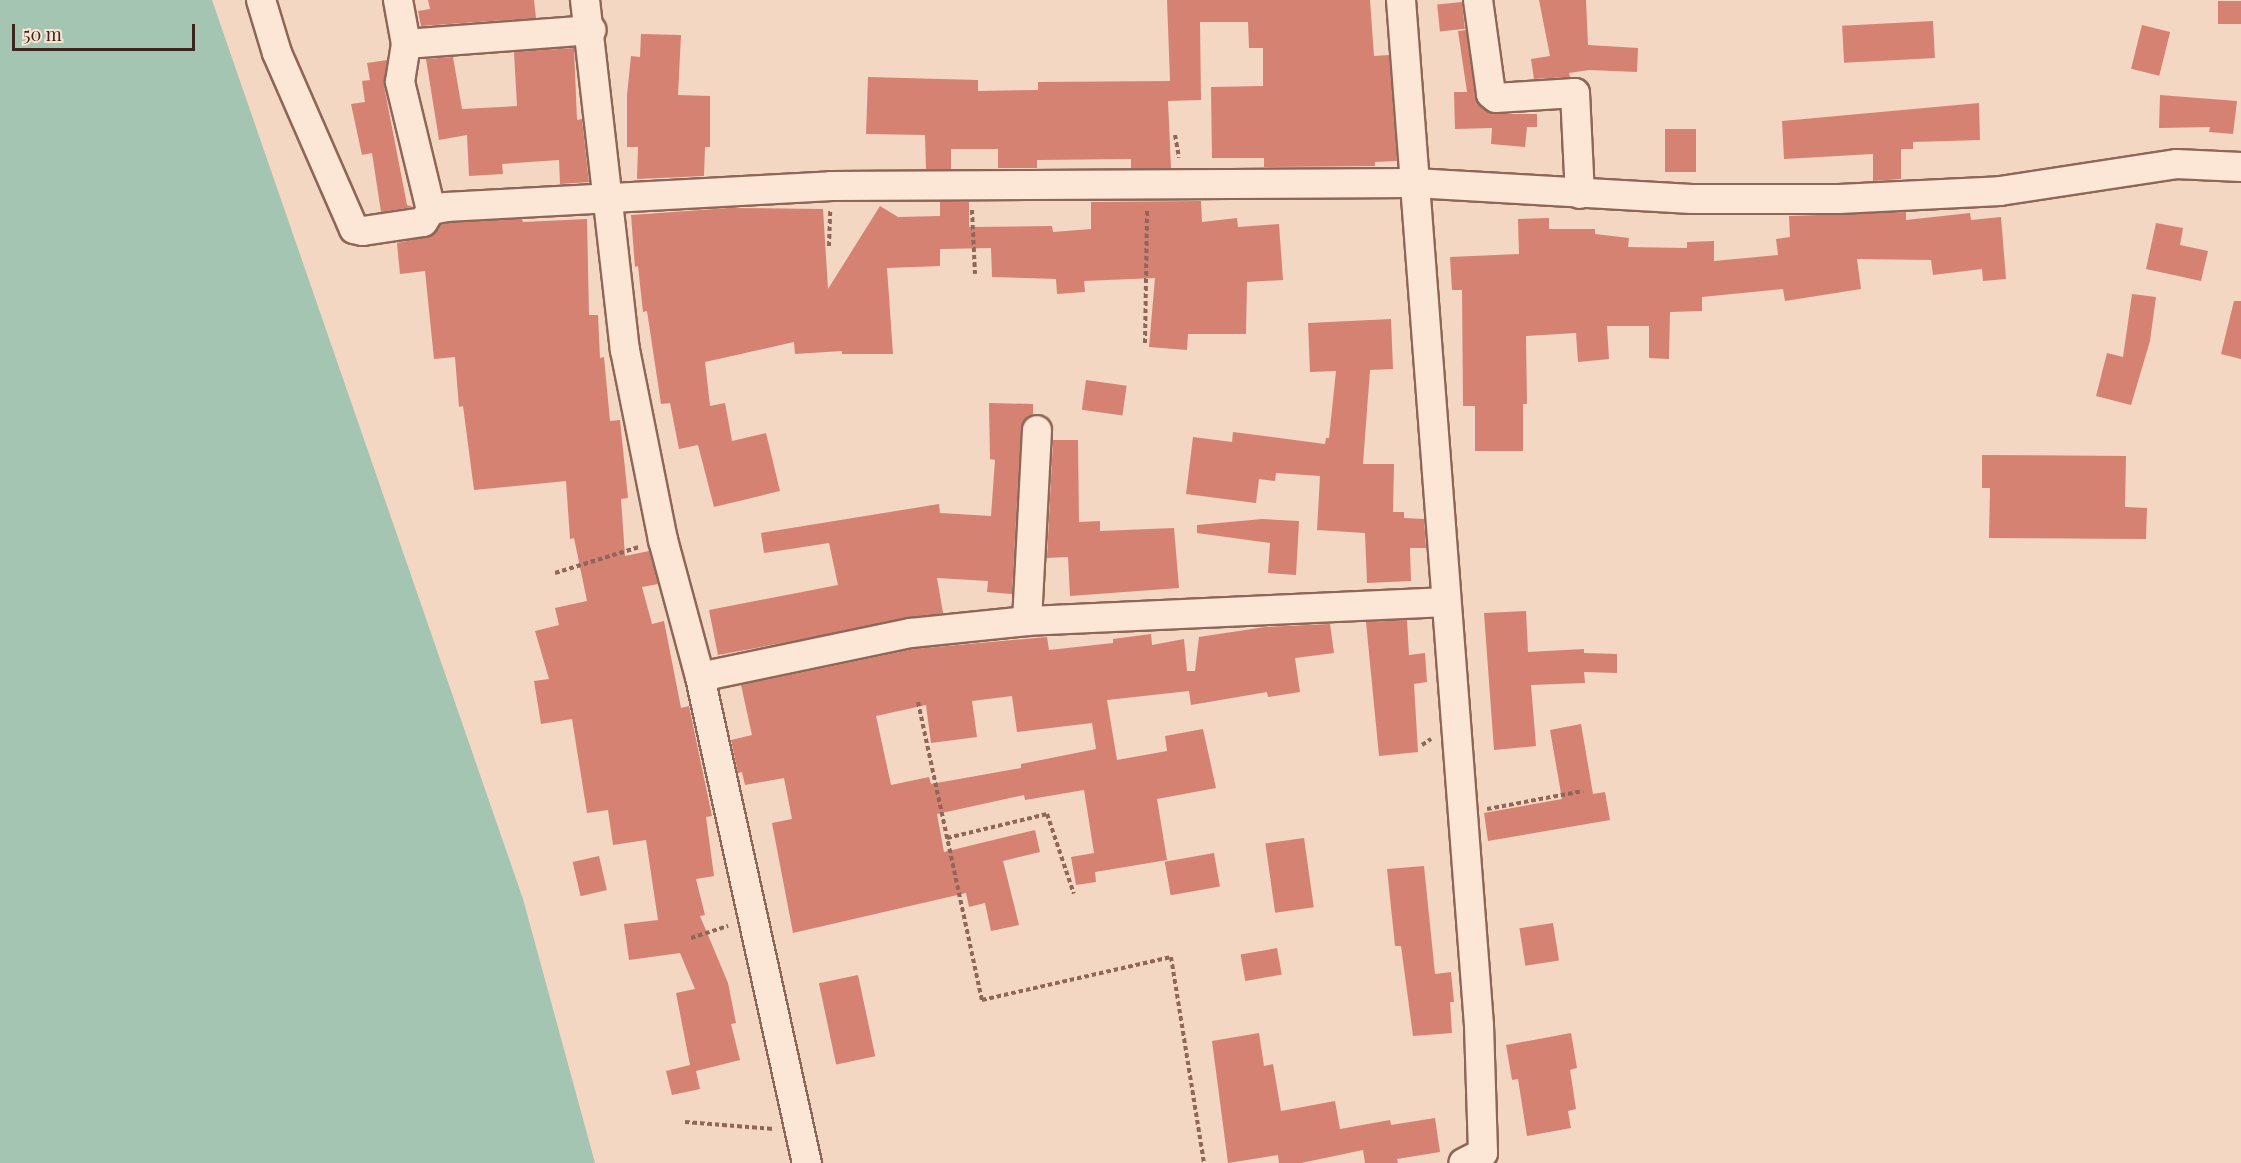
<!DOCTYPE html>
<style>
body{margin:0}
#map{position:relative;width:2241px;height:1163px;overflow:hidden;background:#f3d7c2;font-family:"Playfair Display",serif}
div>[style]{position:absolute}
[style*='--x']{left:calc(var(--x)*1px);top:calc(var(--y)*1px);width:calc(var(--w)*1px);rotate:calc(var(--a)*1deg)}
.water>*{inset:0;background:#a5c5b3}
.building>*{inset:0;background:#d58273;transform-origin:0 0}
.path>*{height:4px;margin-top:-2px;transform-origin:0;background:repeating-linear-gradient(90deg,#8f6657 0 4.5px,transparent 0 7.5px)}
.roads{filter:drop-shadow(2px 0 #8f6657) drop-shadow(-2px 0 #8f6657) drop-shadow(0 2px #8f6657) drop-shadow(0 -2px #8f6657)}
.minor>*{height:28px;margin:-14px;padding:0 14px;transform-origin:14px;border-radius:14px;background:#fce7d6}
span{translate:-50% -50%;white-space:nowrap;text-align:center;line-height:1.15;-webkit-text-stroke:4.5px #f9e4d3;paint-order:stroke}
.scale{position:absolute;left:12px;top:24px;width:183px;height:27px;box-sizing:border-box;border:3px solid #3d241c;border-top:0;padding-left:8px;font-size:18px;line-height:21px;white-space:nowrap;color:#3d241c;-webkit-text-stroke:4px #f9e4d3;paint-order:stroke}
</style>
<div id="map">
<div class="water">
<div style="clip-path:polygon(0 0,212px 0,523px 899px,595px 1163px,0 1163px)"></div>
</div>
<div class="building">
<div style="clip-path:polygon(428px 0,534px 0,536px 18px,421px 26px,418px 11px,430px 9px)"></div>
<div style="clip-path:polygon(1167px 0,1370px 0,1374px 56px,1389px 55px,1397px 161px,1375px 162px,1375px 166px,1264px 167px,1264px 158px,1212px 158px,1211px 87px,1263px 86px,1263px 48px,1249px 48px,1248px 22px,1200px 22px,1201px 100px,1168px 101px,1171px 168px,1131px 168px,1131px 159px,1037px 160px,1037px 168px,998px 168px,998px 149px,951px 149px,951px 169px,926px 169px,925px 135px,866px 134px,868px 77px,978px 80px,978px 91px,1038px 90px,1038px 82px,1170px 81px)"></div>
<div style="clip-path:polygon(1539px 0,1586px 0,1588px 45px,1638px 48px,1637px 72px,1589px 70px,1569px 73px,1570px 77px,1534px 79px,1531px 59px,1550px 56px)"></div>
<div style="left:2241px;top:1px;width:23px;height:23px;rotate:90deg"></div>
<div style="left:1462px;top:2px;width:27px;height:25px;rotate:84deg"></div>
<div style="left:1933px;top:21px;width:37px;height:91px;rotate:87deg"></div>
<div style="left:2142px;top:25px;width:29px;height:45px;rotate:14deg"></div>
<div style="clip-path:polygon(1466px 30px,1475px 96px,1481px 107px,1497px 114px,1537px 114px,1537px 127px,1527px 127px,1525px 147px,1491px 144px,1492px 128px,1455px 129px,1454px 92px,1467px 92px,1458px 31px)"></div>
<div style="clip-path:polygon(641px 34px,681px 35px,678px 95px,710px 96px,710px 147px,705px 147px,704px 176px,637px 179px,638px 147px,627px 147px,627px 95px,631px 56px,640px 57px)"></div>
<div style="clip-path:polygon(574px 48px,577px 120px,582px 119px,589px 182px,560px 184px,559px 160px,502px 164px,503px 174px,469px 176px,467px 135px,439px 140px,426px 59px,453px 57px,462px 109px,517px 106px,514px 52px)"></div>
<div style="clip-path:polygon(387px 60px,384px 86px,407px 205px,413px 207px,381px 212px,372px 153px,362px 155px,351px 104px,365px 102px,362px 81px,370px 80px,367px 63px)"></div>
<div style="clip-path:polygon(2160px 95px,2237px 101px,2233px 134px,2209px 132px,2210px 127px,2159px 128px)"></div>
<div style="clip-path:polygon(1979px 103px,1980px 140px,1913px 142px,1913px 149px,1901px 149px,1901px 179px,1873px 181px,1873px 154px,1784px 159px,1782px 121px)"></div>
<div style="left:1696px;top:129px;width:43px;height:31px;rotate:90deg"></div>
<div style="clip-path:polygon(1201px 201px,1202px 222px,1237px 218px,1238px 227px,1279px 224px,1283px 280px,1247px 282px,1246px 334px,1188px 334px,1187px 350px,1149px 347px,1155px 278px,1084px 281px,1085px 292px,1057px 294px,1056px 279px,992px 277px,991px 248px,940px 249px,940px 266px,887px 268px,893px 354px,842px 354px,842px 351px,795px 354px,794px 342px,705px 362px,710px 406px,725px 403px,732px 441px,766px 433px,780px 491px,714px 507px,698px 445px,679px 449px,670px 403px,661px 404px,647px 311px,643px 312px,638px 266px,635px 267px,631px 215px,729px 208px,823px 209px,828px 289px,880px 206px,898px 217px,940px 216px,940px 202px,969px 202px,969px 227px,1052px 226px,1053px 232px,1091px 229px,1091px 202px)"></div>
<div style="clip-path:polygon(1906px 212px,1906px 220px,1970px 213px,1971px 220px,2001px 217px,2006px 279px,1983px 281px,1982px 269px,1933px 275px,1931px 260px,1857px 259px,1861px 289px,1785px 301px,1783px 289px,1702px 297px,1702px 311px,1670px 312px,1669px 359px,1649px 358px,1649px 326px,1607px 326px,1609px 359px,1578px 362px,1576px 333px,1526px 336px,1527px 404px,1523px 404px,1523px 451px,1475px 451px,1475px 406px,1463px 406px,1462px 290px,1452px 290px,1450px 257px,1519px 254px,1518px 219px,1549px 218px,1549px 229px,1595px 229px,1595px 234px,1629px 238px,1628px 247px,1687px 248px,1687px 242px,1714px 241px,1714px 261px,1778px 255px,1776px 239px,1790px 237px,1789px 216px)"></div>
<div style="clip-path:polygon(522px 219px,523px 222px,587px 219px,589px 315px,598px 315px,600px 358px,604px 357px,610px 421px,620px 420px,628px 498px,621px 499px,625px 556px,649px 551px,658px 584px,642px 587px,652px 624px,664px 621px,681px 708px,689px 706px,712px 816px,706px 817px,714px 876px,696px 879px,705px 915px,700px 916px,728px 983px,736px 1023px,731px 1024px,740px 1060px,696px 1071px,700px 1089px,672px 1095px,666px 1071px,690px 1065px,676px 993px,695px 989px,680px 953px,629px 960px,624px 924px,658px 920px,646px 840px,613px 845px,608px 810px,587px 813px,572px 719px,541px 724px,534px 681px,549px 679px,535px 631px,559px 625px,555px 608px,587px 601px,574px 538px,570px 539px,566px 481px,474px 490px,463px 406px,459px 407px,455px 357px,434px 359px,425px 271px,400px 274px,397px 243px,431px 236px,441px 225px,448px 223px)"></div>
<div style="clip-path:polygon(2156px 223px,2183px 228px,2180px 245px,2208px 251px,2201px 281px,2146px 269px)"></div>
<div style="clip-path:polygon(2132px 294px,2156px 297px,2150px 341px,2131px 405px,2096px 396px,2107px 353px,2123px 357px)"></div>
<div style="clip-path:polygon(2234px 301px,2241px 301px,2241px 359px,2221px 354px)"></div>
<div style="clip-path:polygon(1391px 319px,1393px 369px,1370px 370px,1363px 464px,1394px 464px,1393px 512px,1404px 512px,1404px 518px,1424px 519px,1426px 548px,1410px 548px,1411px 581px,1367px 583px,1365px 533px,1317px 530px,1320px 476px,1276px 473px,1275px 481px,1259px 479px,1256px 503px,1186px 494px,1193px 437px,1232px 442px,1233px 432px,1325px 444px,1326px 438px,1329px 438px,1336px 371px,1310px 372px,1308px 323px)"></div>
<div style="left:1086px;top:380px;width:41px;height:30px;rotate:8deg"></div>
<div style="clip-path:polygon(989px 403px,1033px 404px,1033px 414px,1024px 421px,1021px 429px,1012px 594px,987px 592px,988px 581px,937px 578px,943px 613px,718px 655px,709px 610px,838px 585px,829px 543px,764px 553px,761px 533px,939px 504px,940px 513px,991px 516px,995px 460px,990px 459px)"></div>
<div style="clip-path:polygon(1053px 440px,1078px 440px,1079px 522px,1100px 521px,1100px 531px,1174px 528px,1179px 588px,1070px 596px,1068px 557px,1047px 558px)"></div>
<div style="clip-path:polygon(1982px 455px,2126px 456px,2125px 507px,2147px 508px,2146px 539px,1989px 538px,1990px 488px,1982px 488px)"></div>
<div style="clip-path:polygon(1262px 519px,1299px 521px,1296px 575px,1268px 573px,1270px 543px,1197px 533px,1197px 525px)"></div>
<div style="clip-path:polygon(1526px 611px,1528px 652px,1584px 649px,1584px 653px,1617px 654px,1617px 673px,1584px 672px,1585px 683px,1531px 685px,1536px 746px,1494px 750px,1484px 613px)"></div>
<div style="clip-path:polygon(1407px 620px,1409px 655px,1425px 653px,1427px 682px,1414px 684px,1418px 752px,1379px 756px,1366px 622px)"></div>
<div style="clip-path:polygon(evenodd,1330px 624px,1334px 653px,1295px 658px,1300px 692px,1268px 697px,1267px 692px,1191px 705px,1189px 691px,1107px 700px,1117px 760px,1167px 751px,1165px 736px,1203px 729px,1216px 788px,1157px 799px,1167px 860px,1095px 872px,1096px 882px,1076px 885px,1071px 857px,1094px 853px,1084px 790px,1025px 800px,1024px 795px,937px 814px,944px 852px,1035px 830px,1040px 852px,1003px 861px,1019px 925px,991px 931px,985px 903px,969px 907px,966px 893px,793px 933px,772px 823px,792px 819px,784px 778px,745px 785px,742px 772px,738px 773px,731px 740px,752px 735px,741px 685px,914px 649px,1047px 637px,1049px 650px,1113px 643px,1113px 639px,1151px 634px,1152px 645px,1184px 639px,1187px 671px,1195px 671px,1199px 637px,1265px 627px,1330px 624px,1012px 696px,1017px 732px,1092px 723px,1096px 749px,1021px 764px,1021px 768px,931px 784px,929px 777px,891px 785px,876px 716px,926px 705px,931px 743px,977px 737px,972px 701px,1012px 696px)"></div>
<div style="clip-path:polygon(1581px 724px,1593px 794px,1605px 792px,1610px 820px,1488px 841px,1484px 813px,1562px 799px,1550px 730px)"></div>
<div style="left:1304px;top:838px;width:70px;height:39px;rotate:82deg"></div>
<div style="left:1214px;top:853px;width:34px;height:50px;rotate:80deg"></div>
<div style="left:599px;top:856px;width:35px;height:27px;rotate:77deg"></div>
<div style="clip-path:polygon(1424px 866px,1435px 974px,1451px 972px,1454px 1002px,1450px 1002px,1452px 1033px,1413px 1036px,1401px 946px,1395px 946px,1387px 869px)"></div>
<div style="left:1553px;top:923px;width:38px;height:34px;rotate:81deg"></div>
<div style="left:1277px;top:948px;width:27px;height:37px;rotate:80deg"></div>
<div style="left:858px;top:975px;width:83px;height:40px;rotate:78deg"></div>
<div style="clip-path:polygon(1259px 1033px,1264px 1066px,1273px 1064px,1281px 1111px,1335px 1101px,1340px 1129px,1390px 1120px,1391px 1125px,1435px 1118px,1440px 1152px,1397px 1159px,1398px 1163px,1365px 1163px,1363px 1150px,1301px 1163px,1279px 1163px,1278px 1155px,1228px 1163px,1212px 1041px)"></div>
<div style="clip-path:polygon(1571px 1033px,1577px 1068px,1570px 1070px,1576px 1109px,1568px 1111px,1571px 1128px,1527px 1136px,1518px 1079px,1512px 1080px,1506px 1045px)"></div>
</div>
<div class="path">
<div style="--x:1175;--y:135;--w:23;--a:80"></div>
<div style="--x:972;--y:210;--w:64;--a:87.3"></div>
<div style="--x:829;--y:246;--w:35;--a:-88"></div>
<div style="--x:1145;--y:343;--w:133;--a:-89.1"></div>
<div style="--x:555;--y:573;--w:88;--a:-17.2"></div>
<div style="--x:918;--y:702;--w:305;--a:77.9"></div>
<div style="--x:982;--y:1000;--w:194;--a:-12.8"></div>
<div style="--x:1171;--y:957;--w:209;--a:80.9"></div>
<div style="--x:1422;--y:745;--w:11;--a:-34"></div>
<div style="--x:1487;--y:809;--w:98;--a:-10.6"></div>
<div style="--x:947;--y:838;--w:103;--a:-13.5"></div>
<div style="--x:1047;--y:814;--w:84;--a:71.4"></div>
<div style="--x:691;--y:938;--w:39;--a:-18"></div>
<div style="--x:685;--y:1122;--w:89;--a:4.5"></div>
</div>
<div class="roads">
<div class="minor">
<div style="--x:261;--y:0;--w:55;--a:73.2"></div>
<div style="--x:277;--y:53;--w:192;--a:66.4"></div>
<div style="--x:354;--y:229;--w:9;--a:13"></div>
<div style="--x:363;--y:231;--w:61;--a:-8.5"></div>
<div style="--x:423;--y:222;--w:14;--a:-56"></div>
<div style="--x:431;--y:210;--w:15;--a:-11"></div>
<div style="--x:446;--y:207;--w:386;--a:-3.1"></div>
<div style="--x:831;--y:186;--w:583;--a:-0.29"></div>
<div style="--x:1414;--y:183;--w:278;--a:3.3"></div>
<div style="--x:1692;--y:199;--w:147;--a:0"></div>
<div style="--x:1839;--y:199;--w:161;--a:-2.8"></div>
<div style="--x:2000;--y:191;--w:178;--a:-8.7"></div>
<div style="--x:2176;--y:164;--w:65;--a:2.6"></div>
<div style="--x:398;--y:0;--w:45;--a:79.7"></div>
<div style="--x:406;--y:44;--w:38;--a:99"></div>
<div style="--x:400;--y:82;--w:132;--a:76.4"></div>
<div style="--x:585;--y:0;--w:352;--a:83.5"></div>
<div style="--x:625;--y:350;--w:194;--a:78.7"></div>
<div style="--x:663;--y:540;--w:142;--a:74.9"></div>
<div style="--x:700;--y:677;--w:498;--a:77.6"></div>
<div style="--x:1401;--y:0;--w:1028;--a:85.65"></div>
<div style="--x:1479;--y:1025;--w:128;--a:88.2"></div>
<div style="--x:1483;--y:1153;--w:22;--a:153"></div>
<div style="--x:1478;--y:0;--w:95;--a:82.1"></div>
<div style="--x:1491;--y:94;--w:6;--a:39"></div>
<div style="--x:1496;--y:98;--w:79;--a:-3.6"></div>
<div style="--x:1575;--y:93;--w:101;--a:87.2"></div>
<div style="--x:406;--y:44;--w:186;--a:-4.3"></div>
<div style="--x:1027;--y:621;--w:191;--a:-87"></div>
<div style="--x:700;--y:677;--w:216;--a:-11.8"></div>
<div style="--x:911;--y:633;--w:117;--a:-5.9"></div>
<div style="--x:1027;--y:621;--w:418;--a:-2.6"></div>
</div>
</div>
<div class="scale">50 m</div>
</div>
